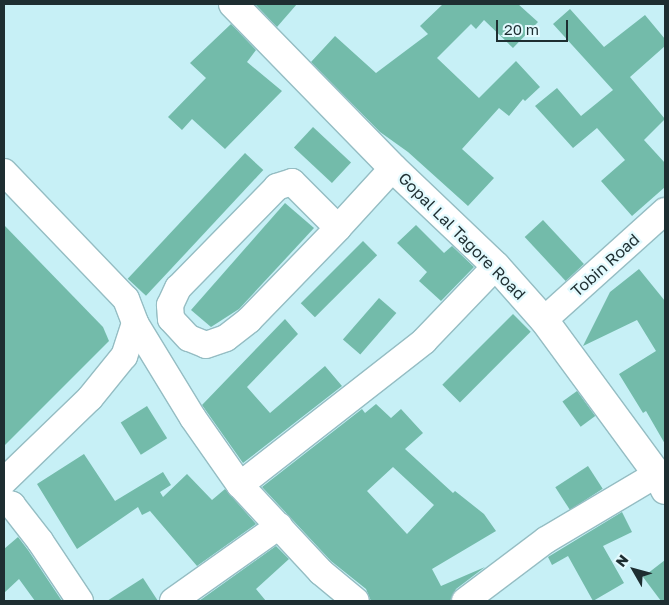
<!DOCTYPE html>
<style>
body{margin:0}
#map{position:relative;width:669px;height:605px;overflow:hidden;background:#c7f0f6;font-family:"Golos Text",sans-serif}
div>[style]{position:absolute}
[style*='--x']{left:calc(var(--x)*1px);top:calc(var(--y)*1px);width:calc(var(--w)*1px);rotate:calc(var(--a)*1deg)}
.building>*{inset:0;background:#73bbaa;transform-origin:0 0}
.roads{filter:drop-shadow(1px 0 #95bdc3) drop-shadow(-1px 0 #95bdc3) drop-shadow(0 1px #95bdc3) drop-shadow(0 -1px #95bdc3)}
.street>*{height:26px;margin:-13px;padding:0 13px;transform-origin:13px;border-radius:13px;background:#fff}
.secondary>*{height:28px;margin:-14px;padding:0 14px;transform-origin:14px;border-radius:14px;background:#fff}
span{translate:-50% -50%;white-space:nowrap;text-align:center;line-height:1.15;-webkit-text-stroke:4.5px #e2fafe;paint-order:stroke}
.street-label{font-size:16px;color:#1e2e31}
.frame{position:absolute;inset:0;border:5px solid #1e2e31;pointer-events:none}
.north{position:absolute;left:609px;top:545px;width:50px;height:50px;-webkit-text-stroke:4px #e2fafe;paint-order:stroke;rotate:308deg;font-size:14px;font-weight:700;line-height:20px;text-align:center;color:#1e2e31}
.north::after{content:'';display:block;margin:auto;width:18px;height:22px;background:#1e2e31;clip-path:polygon(50% 0,100% 100%,50% 72%,0 100%)}
.scale{position:absolute;left:496px;top:20px;width:72px;height:22px;box-sizing:border-box;border:2px solid #1e2e31;border-top:0;padding-left:6px;font-size:15px;line-height:18px;white-space:nowrap;color:#1e2e31;-webkit-text-stroke:4px #e2fafe;paint-order:stroke}
</style>
<div id="map">
<div class="building">
<div style="clip-path:polygon(255px 4px,297px 4px,277px 27px)"></div>
<div style="clip-path:polygon(443px 4px,518px 4px,538px 22px,513px 48px,484px 20px,476px 29px,471px 24px,437px 58px,479px 98px,516px 61px,540px 87px,525px 101px,523px 99px,509px 116px,499px 108px,462px 149px,494px 178px,468px 206px,408px 152px,380px 132px,311px 62px,335px 36px,376px 73px,428px 34px,420px 26px)"></div>
<div style="clip-path:polygon(570px 9px,604px 47px,645px 15px,665px 39px,665px 46px,630px 77px,665px 119px,644px 140px,665px 163px,665px 187px,632px 216px,601px 181px,625px 160px,597px 128px,573px 148px,535px 106px,557px 88px,581px 116px,613px 90px,553px 24px)"></div>
<div style="clip-path:polygon(231px 24px,256px 50px,247px 62px,282px 91px,225px 149px,192px 119px,182px 130px,168px 117px,206px 78px,190px 63px)"></div>
<div style="left:313px;top:127px;width:52px;height:28px;rotate:43deg"></div>
<div style="left:245px;top:153px;width:25px;height:172px;rotate:43deg"></div>
<div style="clip-path:polygon(285px 203px,314px 228px,239px 309px,211px 327px,191px 310px)"></div>
<div style="left:543px;top:220px;width:60px;height:25px;rotate:47deg"></div>
<div style="clip-path:polygon(4px 225px,103px 327px,109px 341px,4px 446px)"></div>
<div style="clip-path:polygon(416px 225px,444px 253px,452px 246px,474px 267px,441px 301px,419px 281px,427px 272px,397px 243px)"></div>
<div style="left:363px;top:241px;width:20px;height:88px;rotate:45deg"></div>
<div style="clip-path:polygon(639px 269px,665px 301px,665px 444px,646px 411px,643px 413px,619px 374px,656px 351px,637px 320px,583px 346px,610px 292px)"></div>
<div style="left:379px;top:298px;width:23px;height:55px;rotate:41deg"></div>
<div style="left:513px;top:314px;width:25px;height:100px;rotate:45deg"></div>
<div style="clip-path:polygon(285px 319px,298px 334px,247px 387px,270px 413px,325px 366px,342px 386px,243px 463px,202px 405px)"></div>
<div style="left:577px;top:391px;width:31px;height:18px;rotate:54deg"></div>
<div style="clip-path:polygon(evenodd,376px 404px,391px 418px,401px 409px,423px 433px,405px 449px,453px 493px,455px 491px,484px 514px,496px 531px,432px 569px,441px 586px,485px 567px,456px 589px,450px 601px,371px 601px,366px 589px,331px 561px,262px 487px,362px 409px,365px 413px,376px 404px,393px 467px,434px 505px,407px 534px,367px 491px,393px 467px)"></div>
<div style="left:147px;top:406px;width:38px;height:31px;rotate:58deg"></div>
<div style="clip-path:polygon(84px 454px,115px 501px,163px 472px,171px 485px,160px 492px,163px 497px,187px 474px,212px 500px,225px 489px,256px 524px,197px 566px,150px 511px,142px 515px,138px 507px,77px 549px,37px 484px)"></div>
<div style="left:588px;top:466px;width:27px;height:39px;rotate:57deg"></div>
<div style="clip-path:polygon(622px 512px,632px 532px,603px 546px,624px 583px,593px 601px,568px 556px,552px 565px,548px 557px)"></div>
<div style="clip-path:polygon(18px 537px,28px 550px,62px 601px,35px 601px,19px 579px,4px 593px,4px 549px)"></div>
<div style="clip-path:polygon(276px 546px,289px 559px,256px 589px,266px 601px,199px 601px)"></div>
<div style="clip-path:polygon(665px 560px,665px 601px,661px 601px,643px 577px)"></div>
<div style="clip-path:polygon(143px 578px,158px 601px,107px 601px)"></div>
</div>
<div class="roads">
<div class="street">
<div style="--x:4;--y:172;--w:176;--a:46.2"></div>
<div style="--x:126;--y:299;--w:26;--a:69"></div>
<div style="--x:135;--y:323;--w:35;--a:108"></div>
<div style="--x:124;--y:356;--w:54;--a:129"></div>
<div style="--x:90;--y:398;--w:120;--a:136"></div>
<div style="--x:338;--y:228;--w:65;--a:-135"></div>
<div style="--x:292;--y:182;--w:16;--a:162"></div>
<div style="--x:277;--y:187;--w:141;--a:134.4"></div>
<div style="--x:178;--y:288;--w:19;--a:115"></div>
<div style="--x:170;--y:305;--w:14;--a:86"></div>
<div style="--x:171;--y:319;--w:26;--a:47"></div>
<div style="--x:189;--y:338;--w:18;--a:22"></div>
<div style="--x:206;--y:345;--w:21;--a:-19"></div>
<div style="--x:226;--y:338;--w:29;--a:-38"></div>
<div style="--x:249;--y:320;--w:128;--a:-45.9"></div>
<div style="--x:338;--y:228;--w:81;--a:-47.5"></div>
<div style="--x:544;--y:320;--w:163;--a:-42"></div>
<div style="--x:135;--y:323;--w:111;--a:58.6"></div>
<div style="--x:193;--y:418;--w:82;--a:55"></div>
<div style="--x:240;--y:485;--w:119;--a:47"></div>
<div style="--x:321;--y:572;--w:45;--a:39.6"></div>
<div style="--x:240;--y:485;--w:234;--a:-38"></div>
<div style="--x:424;--y:341;--w:104;--a:-46.2"></div>
<div style="--x:4;--y:502;--w:9;--a:21"></div>
<div style="--x:12;--y:505;--w:46;--a:52.1"></div>
<div style="--x:40;--y:541;--w:72;--a:56.3"></div>
<div style="--x:173;--y:601;--w:130;--a:-35.3"></div>
<div style="--x:465;--y:601;--w:101;--a:-37"></div>
<div style="--x:546;--y:540;--w:129;--a:-30.7"></div>
</div>
<div class="secondary">
<div style="--x:233;--y:4;--w:229;--a:45.7"></div>
<div style="--x:393;--y:168;--w:142;--a:43.6"></div>
<div style="--x:496;--y:266;--w:72;--a:48.4"></div>
<div style="--x:544;--y:320;--w:191;--a:53.7"></div>
<div style="--x:657;--y:474;--w:18;--a:63"></div>
</div>
</div>
<div class="street-label">
<span style="left:462px;top:236px;rotate:45deg">Gopal Lal Tagore Road</span>
<span style="left:605px;top:265px;rotate:-42deg">Tobin Road</span>
</div>
<div class="frame"></div>
<div class="north">N</div>
<div class="scale">20 m</div>
</div>
